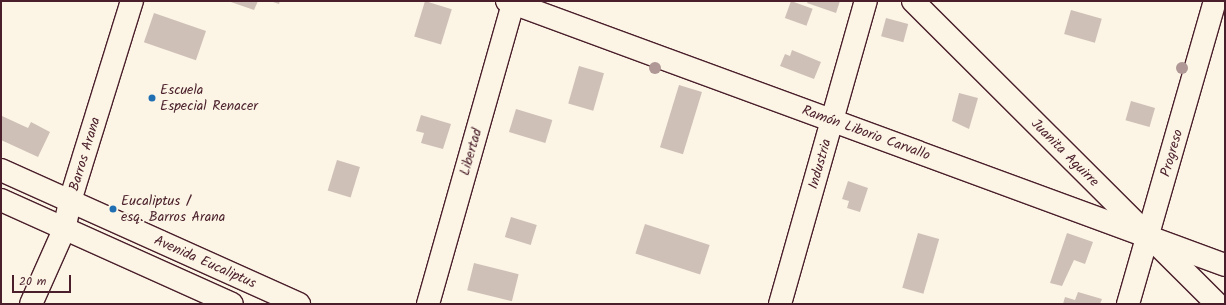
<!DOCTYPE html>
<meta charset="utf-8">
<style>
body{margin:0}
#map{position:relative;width:1226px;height:305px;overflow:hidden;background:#fcf5e5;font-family:Kalam,sans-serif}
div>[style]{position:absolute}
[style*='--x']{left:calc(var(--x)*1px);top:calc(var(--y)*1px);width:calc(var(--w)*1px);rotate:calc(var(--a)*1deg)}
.building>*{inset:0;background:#cfc0b7;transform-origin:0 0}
.roads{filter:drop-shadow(1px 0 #4a1f2b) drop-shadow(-1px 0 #4a1f2b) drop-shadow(0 1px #4a1f2b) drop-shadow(0 -1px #4a1f2b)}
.street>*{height:22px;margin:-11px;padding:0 11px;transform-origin:11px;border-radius:11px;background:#fcf5e5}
.secondary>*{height:22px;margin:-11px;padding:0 11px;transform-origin:11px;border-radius:11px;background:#fcf5e5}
.trees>*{width:12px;height:12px;margin:-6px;border-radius:50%;background:#af9895}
.dots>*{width:11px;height:11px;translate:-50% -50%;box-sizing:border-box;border:2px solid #fcf5e5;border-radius:50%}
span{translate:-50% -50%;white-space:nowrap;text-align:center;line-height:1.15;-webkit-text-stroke:4px #fcf5e5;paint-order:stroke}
.poi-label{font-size:14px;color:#4a1f2b}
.left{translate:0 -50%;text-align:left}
.street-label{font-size:14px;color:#4a1f2b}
.frame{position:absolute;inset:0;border:2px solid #4a1f2b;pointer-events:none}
.scale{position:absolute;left:12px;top:275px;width:59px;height:18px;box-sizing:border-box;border:2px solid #4a1f2b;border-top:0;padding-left:5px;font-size:12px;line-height:14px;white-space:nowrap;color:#4a1f2b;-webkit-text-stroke:3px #fcf5e5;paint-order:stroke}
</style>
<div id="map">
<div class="building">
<div style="clip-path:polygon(228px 1px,258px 1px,254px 10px)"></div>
<div style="clip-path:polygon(270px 1px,280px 1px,279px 4px)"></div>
<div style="left:425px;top:1px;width:28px;height:37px;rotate:17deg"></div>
<div style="left:791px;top:1px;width:23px;height:18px;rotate:20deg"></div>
<div style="clip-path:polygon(808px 1px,840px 1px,836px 13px,807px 3px)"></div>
<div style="left:1071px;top:10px;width:32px;height:25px;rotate:16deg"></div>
<div style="left:154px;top:13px;width:55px;height:31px;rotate:19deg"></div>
<div style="left:886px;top:18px;width:23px;height:19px;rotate:15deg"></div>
<div style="clip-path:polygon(792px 50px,821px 62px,814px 79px,780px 66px,785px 54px,790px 56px)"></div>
<div style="left:579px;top:66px;width:26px;height:39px;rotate:16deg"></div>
<div style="left:679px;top:85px;width:24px;height:65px;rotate:17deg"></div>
<div style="clip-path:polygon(959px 93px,978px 98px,969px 129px,952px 121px)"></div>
<div style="left:1131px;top:101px;width:25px;height:20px;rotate:16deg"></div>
<div style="left:516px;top:109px;width:38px;height:24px;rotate:17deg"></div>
<div style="clip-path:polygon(421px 115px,451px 124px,443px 149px,421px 143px,424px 133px,416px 131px)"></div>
<div style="clip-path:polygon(2px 116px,28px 128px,31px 122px,50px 132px,38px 157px,1px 140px)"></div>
<div style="left:337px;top:160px;width:24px;height:32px;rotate:17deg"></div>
<div style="clip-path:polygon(848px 181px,868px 188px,860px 212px,847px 208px,849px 201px,842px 199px)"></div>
<div style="left:511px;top:217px;width:27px;height:21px;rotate:17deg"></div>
<div style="left:645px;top:224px;width:68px;height:31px;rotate:18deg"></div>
<div style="left:918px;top:233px;width:22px;height:57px;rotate:16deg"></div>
<div style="clip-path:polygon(1067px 233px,1093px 242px,1085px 264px,1074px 260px,1062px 286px,1050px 283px)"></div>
<div style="left:474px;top:263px;width:46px;height:28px;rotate:14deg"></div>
<div style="clip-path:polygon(1078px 292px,1102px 299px,1100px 304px,1063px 304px,1065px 297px,1075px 300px)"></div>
</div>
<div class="roads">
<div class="street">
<div style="--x:507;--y:1;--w:765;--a:20.19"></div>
<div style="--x:913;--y:1;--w:429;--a:44.9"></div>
<div style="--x:428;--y:304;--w:315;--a:-74.2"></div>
<div style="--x:780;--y:304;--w:315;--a:-74.2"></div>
<div style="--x:1128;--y:304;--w:315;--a:-74"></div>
</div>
<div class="secondary">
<div style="--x:1;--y:170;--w:327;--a:24.2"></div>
<div style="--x:1;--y:200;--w:253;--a:24.2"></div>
<div style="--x:31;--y:304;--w:81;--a:-66"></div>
<div style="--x:64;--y:230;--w:30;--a:-78"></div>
<div style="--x:70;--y:201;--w:209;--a:-72.8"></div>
</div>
</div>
<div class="trees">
<div style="left:655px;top:68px"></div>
<div style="left:1182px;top:68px"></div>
</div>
<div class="dots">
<div style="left:152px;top:98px;background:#1f6fb2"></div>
<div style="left:113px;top:209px;background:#1f6fb2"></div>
</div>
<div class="poi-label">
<span class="left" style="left:160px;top:98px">Escuela<br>Especial Renacer</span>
<span class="left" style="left:121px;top:209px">Eucaliptus /<br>esq. Barros Arana</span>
</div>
<div class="street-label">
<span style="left:866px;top:133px;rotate:20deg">Ramón Liborio Carvallo</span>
<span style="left:471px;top:152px;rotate:-74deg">Libertad</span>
<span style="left:1065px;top:153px;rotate:45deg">Juanita Aguirre</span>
<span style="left:1172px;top:153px;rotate:-74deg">Progreso</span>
<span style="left:85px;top:154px;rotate:-73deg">Barros Arana</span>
<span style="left:820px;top:164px;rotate:-74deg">Industria</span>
<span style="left:205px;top:262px;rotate:24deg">Avenida Eucaliptus</span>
</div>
<div class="frame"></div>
<div class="scale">20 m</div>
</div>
